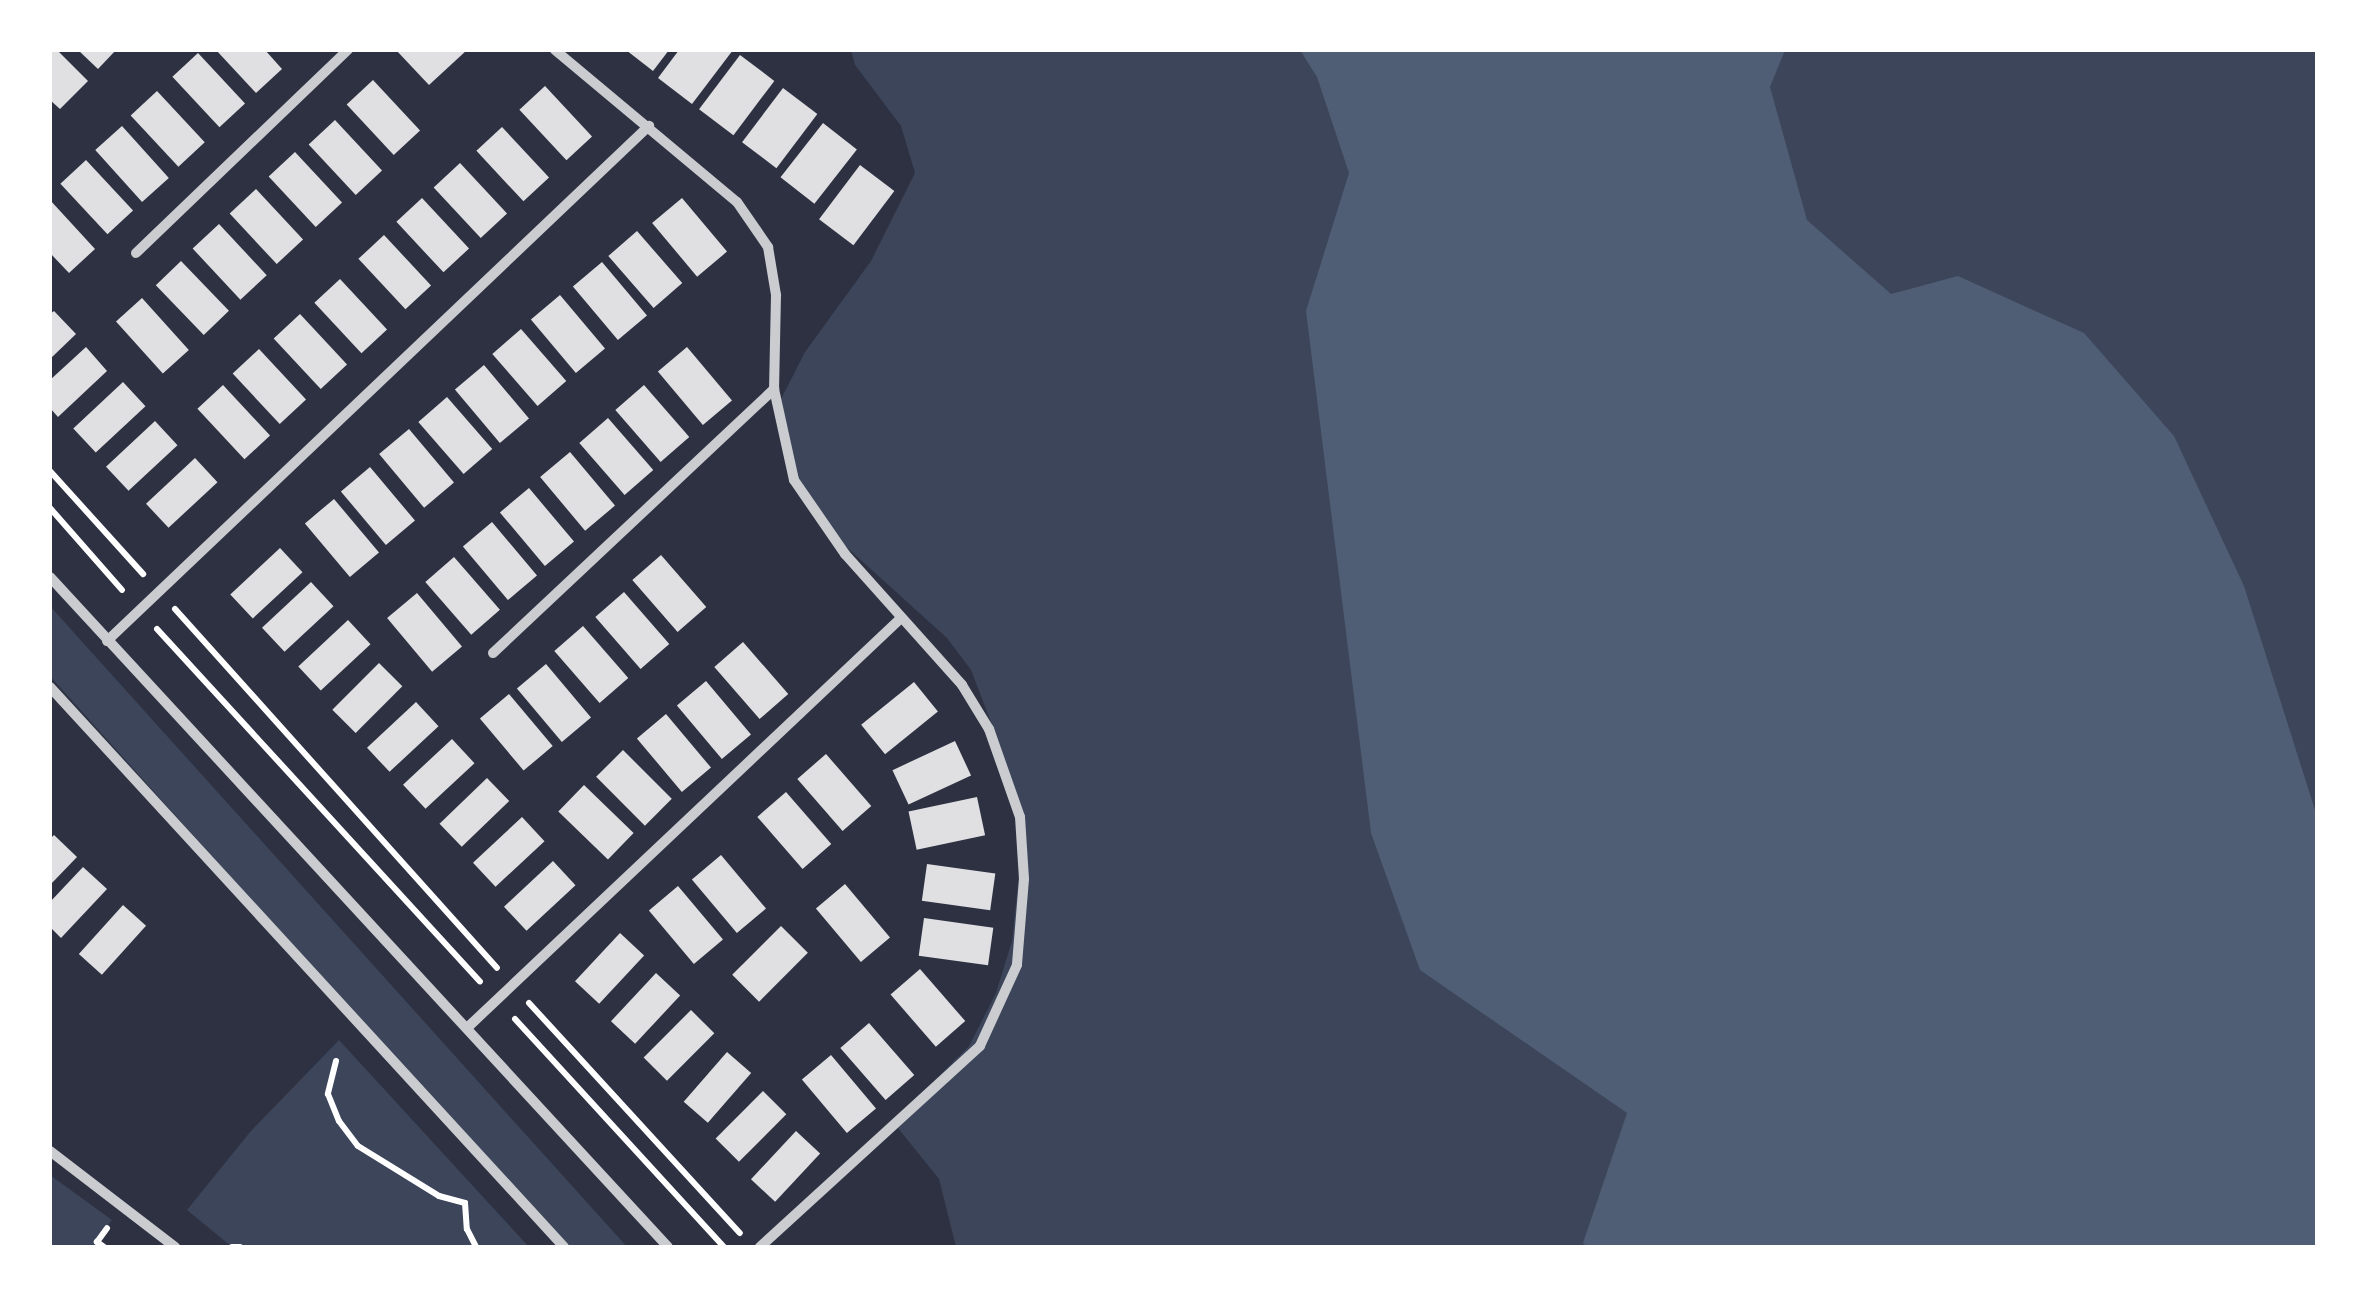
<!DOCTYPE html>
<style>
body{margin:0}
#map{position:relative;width:2367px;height:1297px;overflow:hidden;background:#2d3142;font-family:"PT Sans",sans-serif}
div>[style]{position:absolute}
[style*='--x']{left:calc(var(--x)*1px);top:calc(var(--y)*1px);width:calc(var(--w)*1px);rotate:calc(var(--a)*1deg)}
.green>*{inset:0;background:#3c4559;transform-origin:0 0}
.water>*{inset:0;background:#4f5d75}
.building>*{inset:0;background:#e0e0e3;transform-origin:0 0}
.path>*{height:6px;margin:-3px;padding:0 3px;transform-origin:3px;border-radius:3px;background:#fff}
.minor>*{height:10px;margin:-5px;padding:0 5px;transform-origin:5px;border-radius:5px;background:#caccd0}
span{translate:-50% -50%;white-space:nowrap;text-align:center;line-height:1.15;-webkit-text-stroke:10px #fff;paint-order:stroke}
.frame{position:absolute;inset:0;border:52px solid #fff;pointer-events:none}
</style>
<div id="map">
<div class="green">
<div style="clip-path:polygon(851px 50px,2317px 50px,2317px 1247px,956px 1247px,939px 1179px,893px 1122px,969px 1046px,996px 993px,1012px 941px,1023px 835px,994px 730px,971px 670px,947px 638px,833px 535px,799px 482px,779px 403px,805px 352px,871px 261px,915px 173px,901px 126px,855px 65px)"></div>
<div style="left:50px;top:606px;width:866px;height:47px;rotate:48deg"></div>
<div style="clip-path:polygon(339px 1040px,529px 1247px,232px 1247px,187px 1210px,250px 1132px)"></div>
<div style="clip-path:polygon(50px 1175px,112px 1220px,98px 1241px,104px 1247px,50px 1247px)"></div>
</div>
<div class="water">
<div style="clip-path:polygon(1300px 50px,1785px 50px,1770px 87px,1807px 220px,1891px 294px,1958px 276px,2084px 333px,2174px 436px,2244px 586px,2315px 810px,2316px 1247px,1587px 1247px,1583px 1243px,1627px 1113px,1420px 970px,1371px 833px,1306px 311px,1349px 173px,1317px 77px)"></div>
</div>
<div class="building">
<div style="clip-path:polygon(50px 50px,57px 50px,88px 81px,60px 109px,50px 100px)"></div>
<div style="clip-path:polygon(78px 50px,116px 50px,98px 69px)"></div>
<div style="clip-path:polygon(216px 50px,265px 50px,282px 69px,256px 93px)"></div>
<div style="clip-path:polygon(396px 50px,467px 50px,429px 85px)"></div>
<div style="clip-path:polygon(626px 50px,669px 50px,653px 71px)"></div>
<div style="clip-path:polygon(679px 50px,733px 50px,692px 104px,658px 78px)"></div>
<div style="left:198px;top:53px;width:69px;height:35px;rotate:47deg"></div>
<div style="left:740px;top:55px;width:43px;height:68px;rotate:37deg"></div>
<div style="left:373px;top:80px;width:69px;height:36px;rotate:47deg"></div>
<div style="left:545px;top:86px;width:69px;height:35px;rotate:47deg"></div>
<div style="left:783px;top:88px;width:43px;height:68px;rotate:37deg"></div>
<div style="left:157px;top:91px;width:70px;height:36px;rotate:47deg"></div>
<div style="left:335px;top:120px;width:69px;height:36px;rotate:47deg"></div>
<div style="left:823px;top:123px;width:43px;height:69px;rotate:38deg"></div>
<div style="left:122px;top:126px;width:70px;height:36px;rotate:48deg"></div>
<div style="left:502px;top:127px;width:69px;height:35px;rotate:47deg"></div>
<div style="left:295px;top:152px;width:69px;height:36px;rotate:47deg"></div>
<div style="left:86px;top:160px;width:69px;height:35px;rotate:47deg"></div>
<div style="left:460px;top:163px;width:69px;height:36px;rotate:47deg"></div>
<div style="left:860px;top:165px;width:43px;height:68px;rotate:37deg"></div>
<div style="left:256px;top:189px;width:69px;height:36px;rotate:47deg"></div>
<div style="left:422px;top:198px;width:69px;height:35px;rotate:47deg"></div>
<div style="left:682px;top:198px;width:70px;height:39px;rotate:50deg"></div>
<div style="clip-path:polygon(50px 200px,95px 249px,69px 273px,50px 253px)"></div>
<div style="left:219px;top:224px;width:70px;height:36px;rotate:47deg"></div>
<div style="left:637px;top:231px;width:69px;height:38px;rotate:49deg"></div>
<div style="left:384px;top:235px;width:69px;height:35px;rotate:47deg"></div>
<div style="left:181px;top:261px;width:69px;height:35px;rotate:46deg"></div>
<div style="left:602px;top:262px;width:70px;height:38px;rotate:50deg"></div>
<div style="left:340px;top:279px;width:69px;height:35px;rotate:47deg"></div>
<div style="left:560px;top:295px;width:70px;height:38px;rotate:50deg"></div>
<div style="left:142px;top:298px;width:70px;height:35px;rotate:48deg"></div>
<div style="clip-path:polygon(54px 311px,76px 334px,50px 359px,50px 314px)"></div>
<div style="left:300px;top:314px;width:69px;height:36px;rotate:47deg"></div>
<div style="left:521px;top:329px;width:69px;height:38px;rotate:49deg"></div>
<div style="clip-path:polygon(86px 347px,107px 371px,58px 417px,50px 408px,50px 380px)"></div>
<div style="left:687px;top:347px;width:70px;height:38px;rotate:50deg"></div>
<div style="left:259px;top:349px;width:69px;height:36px;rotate:47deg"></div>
<div style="left:484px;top:365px;width:70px;height:38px;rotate:50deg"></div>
<div style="left:123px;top:382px;width:33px;height:68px;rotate:47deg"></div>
<div style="left:223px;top:385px;width:69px;height:35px;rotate:47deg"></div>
<div style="left:644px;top:385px;width:69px;height:38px;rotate:49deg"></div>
<div style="left:447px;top:397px;width:69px;height:38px;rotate:49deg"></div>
<div style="left:608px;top:418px;width:69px;height:38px;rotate:49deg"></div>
<div style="left:155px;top:421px;width:33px;height:67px;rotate:47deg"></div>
<div style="left:409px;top:429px;width:70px;height:39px;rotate:50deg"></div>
<div style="left:570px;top:452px;width:70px;height:39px;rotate:50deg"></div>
<div style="left:195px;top:458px;width:33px;height:67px;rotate:47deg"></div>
<div style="left:370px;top:467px;width:70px;height:38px;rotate:50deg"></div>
<div style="left:529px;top:488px;width:70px;height:38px;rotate:50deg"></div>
<div style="left:334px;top:499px;width:70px;height:38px;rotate:50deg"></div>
<div style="left:492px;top:522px;width:70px;height:38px;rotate:50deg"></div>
<div style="left:280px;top:548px;width:33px;height:68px;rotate:47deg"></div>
<div style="left:661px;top:555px;width:69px;height:38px;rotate:49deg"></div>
<div style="left:454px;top:557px;width:70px;height:38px;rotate:49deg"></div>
<div style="left:311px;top:582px;width:33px;height:67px;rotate:47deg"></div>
<div style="left:624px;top:592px;width:69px;height:38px;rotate:49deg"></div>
<div style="left:417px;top:593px;width:70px;height:39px;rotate:50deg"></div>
<div style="left:348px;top:620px;width:33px;height:68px;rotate:47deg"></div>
<div style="left:583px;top:626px;width:69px;height:38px;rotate:49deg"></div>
<div style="left:743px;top:642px;width:69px;height:38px;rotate:49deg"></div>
<div style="left:379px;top:663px;width:33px;height:66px;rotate:45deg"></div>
<div style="left:546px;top:664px;width:70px;height:38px;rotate:50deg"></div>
<div style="left:706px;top:681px;width:70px;height:38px;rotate:50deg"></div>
<div style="left:914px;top:682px;width:38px;height:68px;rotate:51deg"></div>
<div style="left:509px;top:694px;width:68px;height:38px;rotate:50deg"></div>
<div style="left:416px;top:702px;width:33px;height:67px;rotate:47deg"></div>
<div style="left:666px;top:714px;width:70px;height:38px;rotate:50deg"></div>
<div style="left:452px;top:739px;width:33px;height:67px;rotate:47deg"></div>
<div style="left:955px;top:741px;width:38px;height:69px;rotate:65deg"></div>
<div style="left:623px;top:750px;width:69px;height:38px;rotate:45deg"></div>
<div style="left:826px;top:754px;width:69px;height:38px;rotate:49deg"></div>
<div style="left:487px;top:778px;width:32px;height:66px;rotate:46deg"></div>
<div style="left:584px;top:785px;width:69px;height:37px;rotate:44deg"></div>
<div style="left:786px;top:792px;width:69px;height:38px;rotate:49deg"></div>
<div style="left:977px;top:797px;width:39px;height:70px;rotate:78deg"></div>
<div style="left:522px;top:817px;width:33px;height:67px;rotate:47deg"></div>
<div style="clip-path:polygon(54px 835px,77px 857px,50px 885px,50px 839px)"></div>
<div style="left:721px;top:855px;width:70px;height:38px;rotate:50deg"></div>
<div style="left:553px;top:861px;width:33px;height:67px;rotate:47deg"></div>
<div style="left:927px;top:864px;width:69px;height:37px;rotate:8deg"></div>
<div style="clip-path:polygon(83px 867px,107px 889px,61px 938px,50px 927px,50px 902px)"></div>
<div style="left:845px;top:884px;width:70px;height:38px;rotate:50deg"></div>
<div style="left:678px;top:886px;width:70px;height:38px;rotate:50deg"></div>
<div style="left:123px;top:905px;width:31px;height:66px;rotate:42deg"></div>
<div style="left:924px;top:918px;width:70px;height:38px;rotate:8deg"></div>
<div style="left:781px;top:926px;width:38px;height:69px;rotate:45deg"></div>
<div style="left:620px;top:933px;width:33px;height:66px;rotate:43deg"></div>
<div style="left:920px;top:969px;width:69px;height:39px;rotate:49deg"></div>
<div style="left:656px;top:973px;width:33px;height:66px;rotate:43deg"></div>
<div style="left:691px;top:1010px;width:33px;height:67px;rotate:45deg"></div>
<div style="left:869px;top:1023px;width:69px;height:38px;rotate:49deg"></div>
<div style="left:727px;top:1052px;width:32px;height:66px;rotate:41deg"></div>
<div style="left:831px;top:1055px;width:70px;height:38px;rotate:50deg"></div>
<div style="left:763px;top:1091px;width:33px;height:67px;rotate:45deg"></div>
<div style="left:796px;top:1131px;width:33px;height:66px;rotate:43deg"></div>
</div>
<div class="path">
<div style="--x:50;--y:471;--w:139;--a:47.9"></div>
<div style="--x:50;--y:508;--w:109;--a:48.7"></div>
<div style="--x:175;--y:609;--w:482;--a:48.1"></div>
<div style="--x:157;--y:629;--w:478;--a:47.5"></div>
<div style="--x:529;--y:1003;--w:312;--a:47.5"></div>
<div style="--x:515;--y:1019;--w:309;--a:47.5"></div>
<div style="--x:336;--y:1061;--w:34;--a:104"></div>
<div style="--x:328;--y:1094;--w:29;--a:68"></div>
<div style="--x:339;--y:1121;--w:31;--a:53"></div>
<div style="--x:358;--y:1146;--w:95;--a:31.7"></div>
<div style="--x:439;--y:1196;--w:27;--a:15"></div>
<div style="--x:465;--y:1203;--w:26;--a:86"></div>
<div style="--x:467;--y:1229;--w:20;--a:63"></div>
<div style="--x:104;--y:1247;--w:9;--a:-144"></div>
<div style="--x:97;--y:1242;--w:17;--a:-54"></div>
<div style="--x:232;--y:1247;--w:8;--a:0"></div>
</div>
<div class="minor">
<div style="--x:555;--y:50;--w:237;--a:39.9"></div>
<div style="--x:737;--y:202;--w:55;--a:55.4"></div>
<div style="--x:768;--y:247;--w:49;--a:80.5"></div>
<div style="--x:776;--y:295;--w:94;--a:91.2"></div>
<div style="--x:774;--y:389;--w:93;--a:77.6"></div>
<div style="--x:794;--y:480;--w:90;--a:55.4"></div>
<div style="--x:845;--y:554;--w:176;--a:48.2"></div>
<div style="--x:962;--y:685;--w:52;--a:58.5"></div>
<div style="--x:989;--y:729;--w:93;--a:70.6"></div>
<div style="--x:1020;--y:817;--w:62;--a:86.3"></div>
<div style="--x:1024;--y:879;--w:86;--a:94.7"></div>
<div style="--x:1017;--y:965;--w:89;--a:114.6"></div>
<div style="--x:980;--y:1046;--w:298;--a:137.6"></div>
<div style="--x:136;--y:253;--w:294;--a:-43.8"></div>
<div style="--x:50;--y:577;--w:911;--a:47.31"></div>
<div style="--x:107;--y:641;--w:748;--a:-43.54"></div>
<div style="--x:493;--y:653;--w:386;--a:-43.2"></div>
<div style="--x:50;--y:687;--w:760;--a:47.45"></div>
<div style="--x:468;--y:1027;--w:594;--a:-43.36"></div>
<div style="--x:50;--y:1151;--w:158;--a:37.5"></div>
</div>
<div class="frame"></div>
</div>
